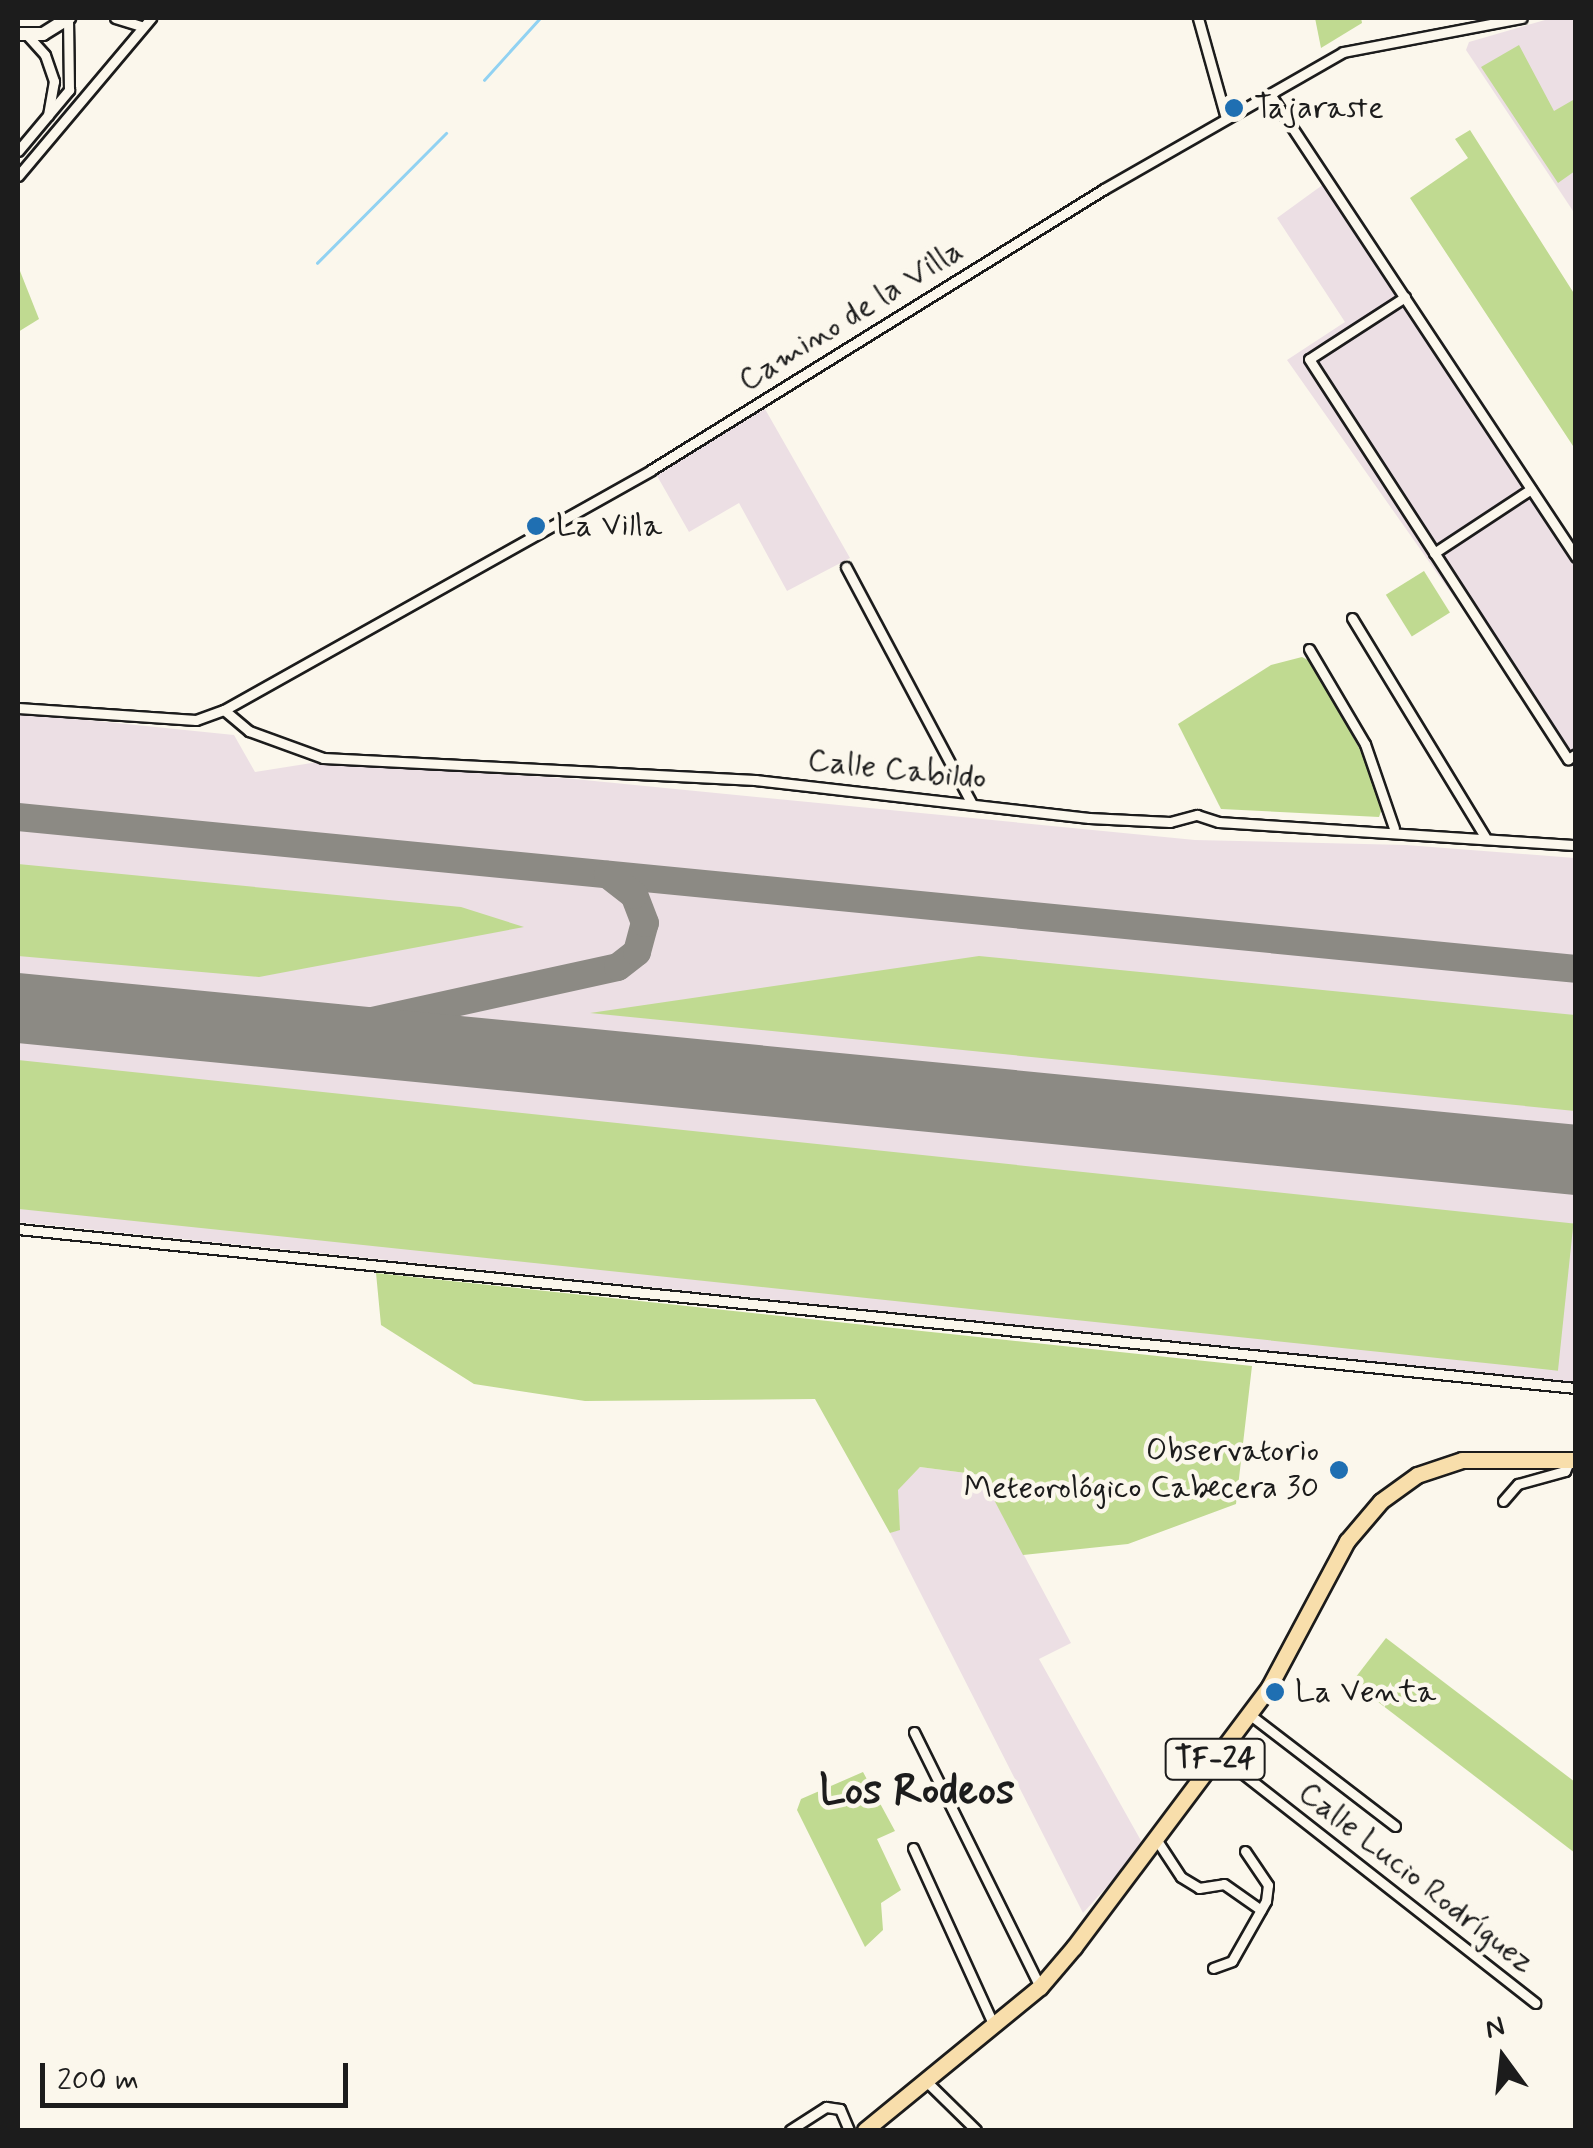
<!DOCTYPE html>
<meta charset="utf-8">
<style>
body{margin:0}
#map{position:relative;width:1593px;height:2148px;overflow:hidden;background:#fbf7ec;font-family:Mynerve,sans-serif}
div>[style]{position:absolute}
[style*='--x']{left:calc(var(--x)*1px);top:calc(var(--y)*1px);width:calc(var(--w)*1px);rotate:calc(var(--a)*1deg)}
.built>*{inset:0;background:#ecdfe4}
.green>*{inset:0;background:#c0da91;transform-origin:0 0}
.stream>*{height:2.5px;margin:-1.25px;padding:0 1.25px;transform-origin:1.25px;border-radius:1.25px;background:#91d2f2}
.taxiway>*{height:28px;margin:-14px;padding:0 14px;transform-origin:14px;border-radius:14px;background:#8c8a84}
.runway>*{height:70px;margin:-35px;padding:0 35px;transform-origin:35px;border-radius:35px;background:#8c8a84}
.roads{filter:drop-shadow(2px 0 #1c1c1c) drop-shadow(-2px 0 #1c1c1c) drop-shadow(0 2px #1c1c1c) drop-shadow(0 -2px #1c1c1c)}
.minor>*{height:9px;margin:-4.5px;padding:0 4.5px;transform-origin:4.5px;border-radius:4.5px;background:#fbf7ec}
.secondary>*{height:12px;margin:-6px;padding:0 6px;transform-origin:6px;border-radius:6px;background:#fbf7ec}
.primary>*{height:15px;margin:-7.5px;padding:0 7.5px;transform-origin:7.5px;border-radius:7.5px;background:#f8deab}
.dots>*{width:28px;height:28px;translate:-50% -50%;box-sizing:border-box;border:5px solid #fbf7ec;border-radius:50%}
span{translate:-50% -50%;white-space:nowrap;text-align:center;line-height:1.15;-webkit-text-stroke:9px #fbf7ec;paint-order:stroke}
.shield-label span{padding:2px 8px;background:#fbf7ec;border:2px solid;border-radius:8px;-webkit-text-stroke-width:0}
.shield-label{font-size:30px;color:#1c1c1c;font-weight:700}
.poi-label{font-size:32px;color:#1c1c1c}
.left{translate:0 -50%;text-align:left}
.right{translate:-100% -50%;text-align:right}
.street-label{font-size:32px;color:#1c1c1c}
.district-label{font-size:42px;color:#1c1c1c;font-weight:700}
.frame{position:absolute;inset:0;border:20px solid #1c1c1c;pointer-events:none}
.north{position:absolute;left:1453px;top:2008px;width:100px;height:100px;-webkit-text-stroke:8px #fbf7ec;paint-order:stroke;rotate:345deg;font-size:28px;font-weight:700;line-height:40px;text-align:center;color:#1c1c1c}
.north::after{content:'';display:block;margin:auto;width:35px;height:45px;background:#1c1c1c;clip-path:polygon(50% 0,100% 100%,50% 72%,0 100%)}
.scale{position:absolute;left:40px;top:2063px;width:308px;height:45px;box-sizing:border-box;border:5px solid #1c1c1c;border-top:0;padding-left:12px;font-size:30px;line-height:35px;white-space:nowrap;color:#1c1c1c;-webkit-text-stroke:8px #fbf7ec;paint-order:stroke}
</style>
<div id="map">
<div class="built">
<div style="clip-path:polygon(1552px 18px,1575px 18px,1575px 214px,1466px 50px,1469px 42px)"></div>
<div style="clip-path:polygon(1328px 181px,1575px 557px,1576px 754px,1568px 759px,1287px 360px,1345px 322px,1277px 218px)"></div>
<div style="clip-path:polygon(765px 409px,850px 558px,787px 591px,739px 503px,689px 532px,656px 474px)"></div>
<div style="clip-path:polygon(18px 713px,234px 735px,255px 772px,318px 762px,574px 779px,1195px 840px,1406px 845px,1575px 858px,1575px 1382px,18px 1222px)"></div>
<div style="clip-path:polygon(920px 1467px,981px 1475px,1071px 1643px,1039px 1659px,1144px 1846px,1083px 1913px,890px 1533px,900px 1529px,897px 1490px)"></div>
</div>
<div class="green">
<div style="clip-path:polygon(1315px 18px,1361px 18px,1362px 23px,1321px 48px)"></div>
<div style="clip-path:polygon(1519px 45px,1554px 111px,1573px 100px,1575px 104px,1575px 171px,1558px 183px,1481px 67px)"></div>
<div style="clip-path:polygon(1470px 130px,1575px 295px,1575px 449px,1410px 198px,1468px 158px,1455px 139px)"></div>
<div style="clip-path:polygon(18px 266px,39px 319px,18px 332px)"></div>
<div style="left:1424px;top:571px;width:49px;height:45px;rotate:58deg"></div>
<div style="clip-path:polygon(1302px 657px,1312px 662px,1371px 770px,1384px 803px,1379px 817px,1221px 809px,1178px 724px,1271px 665px)"></div>
<div style="clip-path:polygon(18px 864px,461px 907px,524px 927px,259px 977px,18px 956px)"></div>
<div style="clip-path:polygon(979px 956px,1575px 1015px,1575px 1111px,590px 1013px)"></div>
<div style="left:18px;top:1060px;width:1564px;height:148px;rotate:6deg"></div>
<div style="clip-path:polygon(376px 1273px,1252px 1366px,1236px 1504px,1128px 1544px,1023px 1555px,981px 1475px,920px 1467px,898px 1490px,900px 1530px,890px 1533px,815px 1399px,585px 1401px,474px 1384px,381px 1325px)"></div>
<div style="clip-path:polygon(1386px 1638px,1575px 1782px,1575px 1853px,1352px 1682px)"></div>
<div style="clip-path:polygon(863px 1772px,895px 1831px,877px 1839px,901px 1890px,881px 1903px,883px 1930px,865px 1947px,797px 1810px,801px 1799px)"></div>
</div>
<div class="stream">
<div style="--x:484;--y:80;--w:84;--a:-47.9"></div>
<div style="--x:317;--y:263;--w:183;--a:-45.2"></div>
</div>
<div class="taxiway">
<div style="--x:18;--y:817;--w:1565;--a:5.57"></div>
<div style="--x:304;--y:1036;--w:321;--a:-12.4"></div>
<div style="--x:618;--y:967;--w:24;--a:-38"></div>
<div style="--x:637;--y:952;--w:30;--a:-75"></div>
<div style="--x:645;--y:923;--w:30;--a:-111"></div>
<div style="--x:634;--y:895;--w:33;--a:-142"></div>
</div>
<div class="runway">
<div style="--x:18;--y:1008;--w:1565;--a:5.57"></div>
</div>
<div class="roads">
<div class="minor">
<div style="--x:115;--y:18;--w:28;--a:17"></div>
<div style="--x:1198;--y:18;--w:104;--a:74.4"></div>
<div style="--x:28;--y:36;--w:25;--a:48"></div>
<div style="--x:45;--y:55;--w:28;--a:71"></div>
<div style="--x:54;--y:81;--w:35;--a:100"></div>
<div style="--x:1270;--y:94;--w:555;--a:56.54"></div>
<div style="--x:18;--y:151;--w:80;--a:-50.1"></div>
<div style="--x:69;--y:90;--w:71;--a:-90.8"></div>
<div style="--x:18;--y:176;--w:207;--a:-49.9"></div>
<div style="--x:1405;--y:297;--w:114;--a:147.1"></div>
<div style="--x:1309;--y:359;--w:477;--a:57.1"></div>
<div style="--x:1568;--y:759;--w:9;--a:-32"></div>
<div style="--x:1434;--y:553;--w:116;--a:-33.4"></div>
<div style="--x:846;--y:567;--w:266;--a:62"></div>
<div style="--x:1352;--y:618;--w:256;--a:58.7"></div>
<div style="--x:1309;--y:649;--w:110;--a:59.5"></div>
<div style="--x:1365;--y:744;--w:89;--a:71"></div>
<div style="--x:18;--y:708;--w:178;--a:3.9"></div>
<div style="--x:196;--y:720;--w:30;--a:-20"></div>
<div style="--x:224;--y:710;--w:490;--a:-29.3"></div>
<div style="--x:651;--y:470;--w:533;--a:-31.81"></div>
<div style="--x:1104;--y:189;--w:275;--a:-29.8"></div>
<div style="--x:1343;--y:52;--w:182;--a:-10.8"></div>
<div style="--x:224;--y:710;--w:33;--a:40"></div>
<div style="--x:249;--y:731;--w:79;--a:20"></div>
<div style="--x:323;--y:758;--w:433;--a:2.9"></div>
<div style="--x:755;--y:780;--w:336;--a:6.5"></div>
<div style="--x:1089;--y:818;--w:81;--a:2.8"></div>
<div style="--x:1170;--y:822;--w:28;--a:-15"></div>
<div style="--x:1197;--y:815;--w:23;--a:18"></div>
<div style="--x:1219;--y:822;--w:358;--a:3.7"></div>
<div style="--x:18;--y:1229;--w:1566;--a:5.83"></div>
<div style="--x:1503;--y:1501;--w:23;--a:-49"></div>
<div style="--x:1518;--y:1484;--w:49;--a:-15.5"></div>
<div style="--x:1565;--y:1471;--w:12;--a:-66"></div>
<div style="--x:1249;--y:1714;--w:184;--a:37.5"></div>
<div style="--x:914;--y:1732;--w:284;--a:63.7"></div>
<div style="--x:1219;--y:1755;--w:402;--a:38.1"></div>
<div style="--x:1156;--y:1839;--w:45;--a:56.7"></div>
<div style="--x:1181;--y:1877;--w:21;--a:31"></div>
<div style="--x:1199;--y:1888;--w:25;--a:-9"></div>
<div style="--x:1224;--y:1884;--w:45;--a:35.1"></div>
<div style="--x:913;--y:1848;--w:196;--a:65.5"></div>
<div style="--x:1213;--y:1968;--w:20;--a:-20"></div>
<div style="--x:1232;--y:1961;--w:69;--a:-60.5"></div>
<div style="--x:1266;--y:1901;--w:16;--a:-83"></div>
<div style="--x:1268;--y:1885;--w:41;--a:-124.1"></div>
<div style="--x:926;--y:2081;--w:70;--a:44.4"></div>
<div style="--x:790;--y:2130;--w:43;--a:-32.6"></div>
<div style="--x:826;--y:2107;--w:14;--a:8"></div>
<div style="--x:840;--y:2109;--w:23;--a:67"></div>
</div>
<div class="secondary">
<div style="--x:18;--y:34;--w:25;--a:0"></div>
<div style="--x:43;--y:34;--w:31;--a:-32"></div>
</div>
<div class="primary">
<div style="--x:865;--y:2130;--w:226;--a:-39.3"></div>
<div style="--x:1040;--y:1987;--w:52;--a:-49.6"></div>
<div style="--x:1074;--y:1947;--w:325;--a:-53.1"></div>
<div style="--x:1269;--y:1687;--w:166;--a:-61.9"></div>
<div style="--x:1347;--y:1541;--w:52;--a:-49.6"></div>
<div style="--x:1381;--y:1501;--w:44;--a:-35.8"></div>
<div style="--x:1417;--y:1475;--w:47;--a:-18.4"></div>
<div style="--x:1462;--y:1460;--w:114;--a:0"></div>
</div>
</div>
<div class="dots">
<div style="left:1234px;top:108px;background:#1f6fb2"></div>
<div style="left:536px;top:526px;background:#1f6fb2"></div>
<div style="left:1339px;top:1470px;background:#1f6fb2"></div>
<div style="left:1275px;top:1692px;background:#1f6fb2"></div>
</div>
<div class="shield-label">
<span style="left:1215px;top:1759px">TF-24</span>
</div>
<div class="poi-label">
<span class="left" style="left:1254px;top:108px">Tajaraste</span>
<span class="left" style="left:556px;top:526px">La Villa</span>
<span class="right" style="left:1319px;top:1470px">Observatorio<br>Meteorológico Cabecera 30</span>
<span class="left" style="left:1295px;top:1692px">La Venta</span>
</div>
<div class="street-label">
<span style="left:851px;top:316px;rotate:-32deg">Camino de la Villa</span>
<span style="left:897px;top:770px;rotate:6deg">Calle Cabildo</span>
<span style="left:1416px;top:1878px;rotate:38deg">Calle Lucio Rodríguez</span>
</div>
<div class="district-label">
<span style="left:917px;top:1792px">Los Rodeos</span>
</div>
<div class="frame"></div>
<div class="north">N</div>
<div class="scale">200 m</div>
</div>
